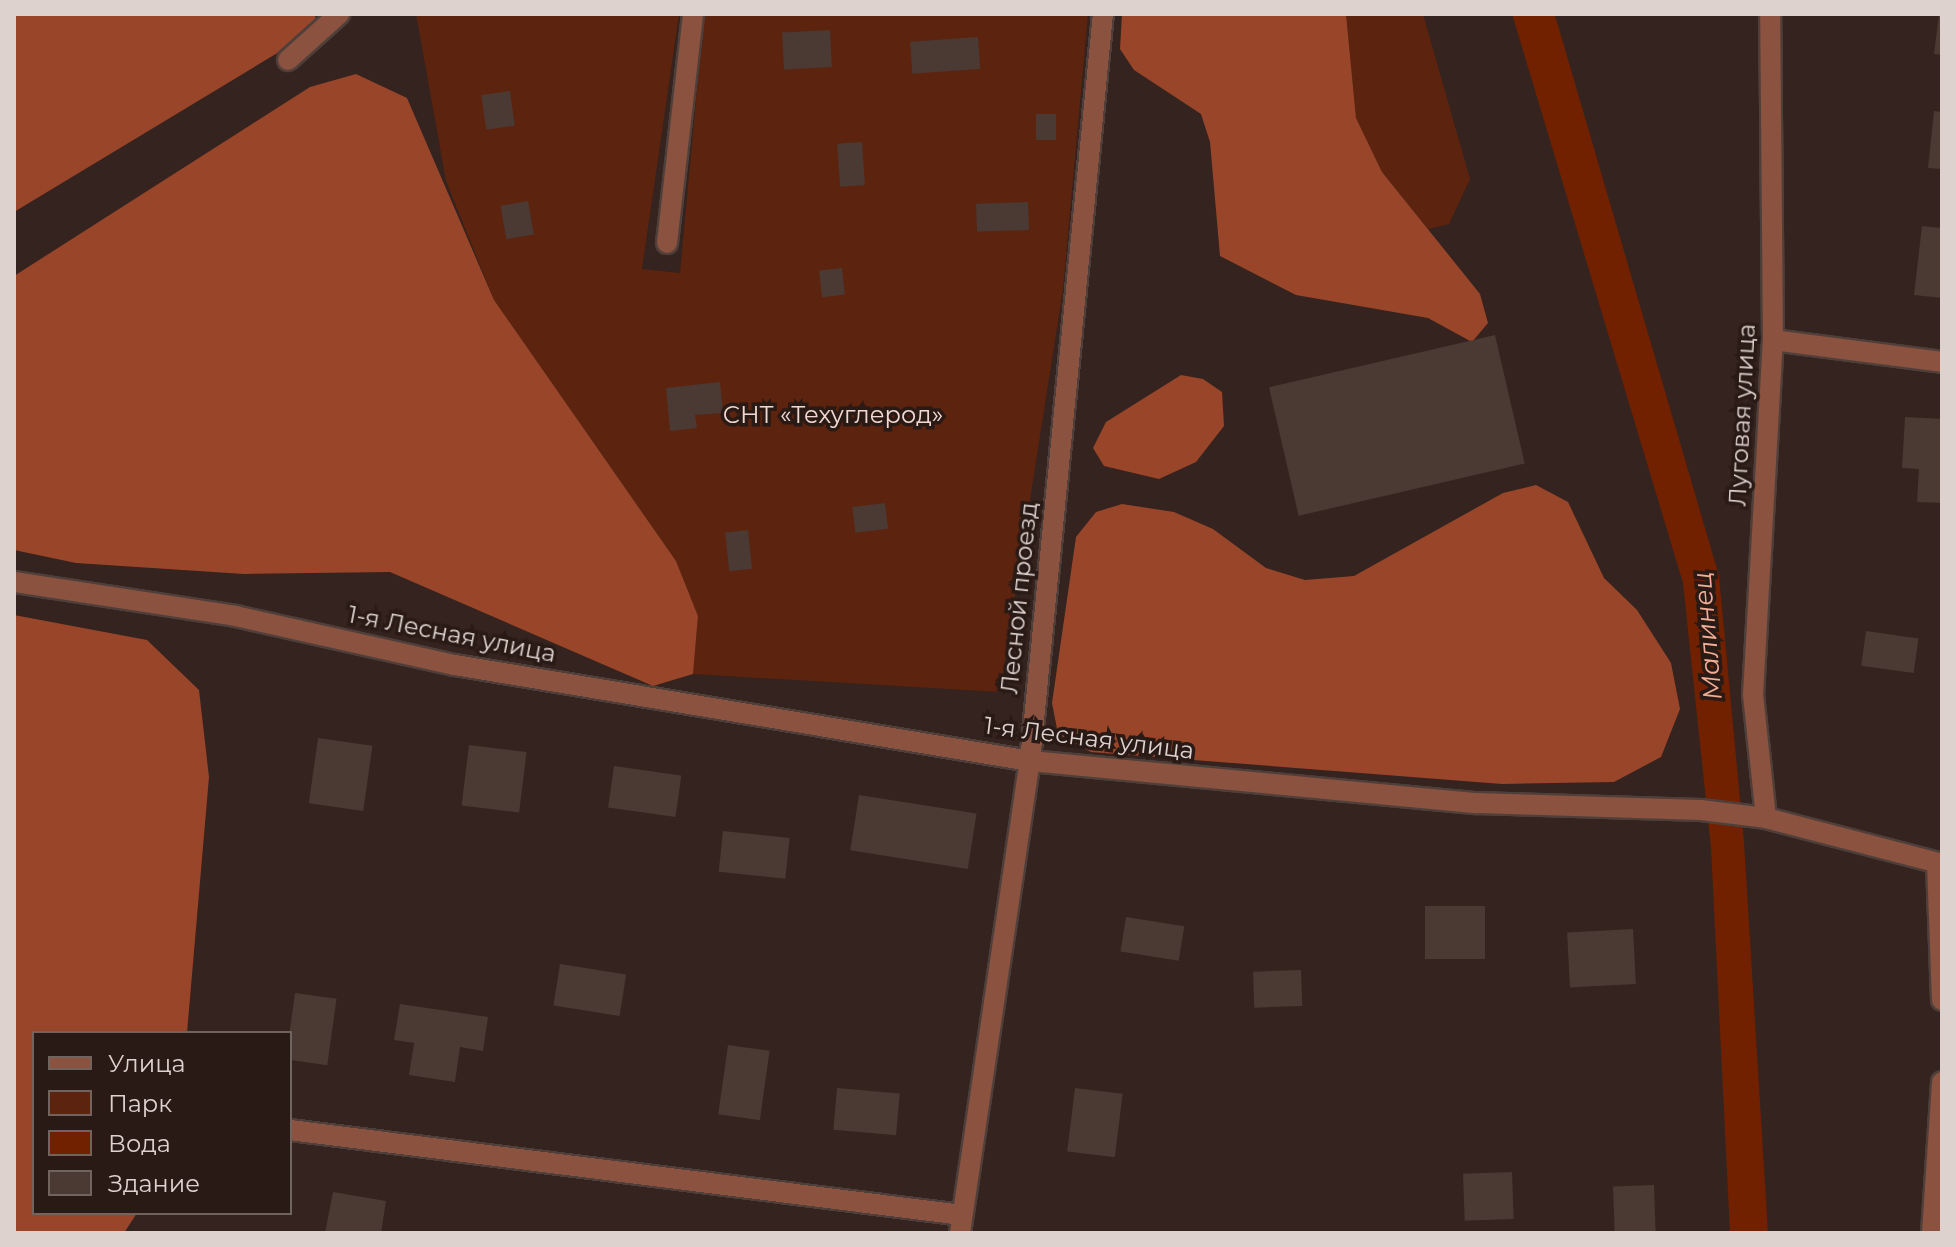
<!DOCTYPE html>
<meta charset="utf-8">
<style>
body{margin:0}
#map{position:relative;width:1956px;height:1247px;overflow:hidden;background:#34231e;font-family:Montserrat,sans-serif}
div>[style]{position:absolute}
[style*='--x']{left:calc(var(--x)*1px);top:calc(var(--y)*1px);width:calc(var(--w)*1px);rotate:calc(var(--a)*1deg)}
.green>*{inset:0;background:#5c230f}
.forest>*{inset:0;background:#994529}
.water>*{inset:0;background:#712100}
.building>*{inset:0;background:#4b3933;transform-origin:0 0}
.roads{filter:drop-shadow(2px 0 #4f3f3a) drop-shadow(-2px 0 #4f3f3a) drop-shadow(0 2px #4f3f3a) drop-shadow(0 -2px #4f3f3a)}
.lane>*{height:20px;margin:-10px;padding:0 10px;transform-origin:10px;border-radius:10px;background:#8a523f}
.street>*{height:20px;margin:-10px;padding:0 10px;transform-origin:10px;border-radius:10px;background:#8a523f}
span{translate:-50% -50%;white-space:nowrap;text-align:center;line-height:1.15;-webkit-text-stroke:7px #291a15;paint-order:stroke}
.park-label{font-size:24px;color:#f1d8d0}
.street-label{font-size:24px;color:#ddd2ce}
.water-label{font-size:26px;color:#f3ad95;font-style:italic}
.frame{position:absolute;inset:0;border:16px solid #ddd2ce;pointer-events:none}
.legend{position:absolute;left:32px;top:1031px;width:260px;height:184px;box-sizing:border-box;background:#291a15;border:2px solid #71645f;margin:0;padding:10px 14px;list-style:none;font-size:24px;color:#ddd2ce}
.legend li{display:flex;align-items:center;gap:16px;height:40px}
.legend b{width:40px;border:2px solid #71645f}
</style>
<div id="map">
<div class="green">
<div style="clip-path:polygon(416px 14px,679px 14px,642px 269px,680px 273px,704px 14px,1088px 14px,1063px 289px,1000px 692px,693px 674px,698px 616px,676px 561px,494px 300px,446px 181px)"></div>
<div style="clip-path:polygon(1346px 14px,1423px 14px,1470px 179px,1449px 224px,1428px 229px,1382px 172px,1356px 118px)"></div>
</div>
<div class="forest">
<div style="clip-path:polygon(14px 14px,315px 14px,316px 22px,279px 52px,14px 212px)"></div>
<div style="clip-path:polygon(1122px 14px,1346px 14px,1356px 118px,1382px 172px,1480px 294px,1488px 323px,1472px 342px,1428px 318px,1296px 295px,1220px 256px,1210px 142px,1201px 114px,1134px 70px,1120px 49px)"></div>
<div style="clip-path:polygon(356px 74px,407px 98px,494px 300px,676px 561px,698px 616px,693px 674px,653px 686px,390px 572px,244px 574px,76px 563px,14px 550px,14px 276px,310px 87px)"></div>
<div style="clip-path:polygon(1181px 375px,1203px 379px,1222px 392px,1224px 426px,1196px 462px,1159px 479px,1104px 466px,1093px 448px,1106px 422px)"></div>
<div style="clip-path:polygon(1536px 485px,1568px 502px,1604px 578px,1637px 610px,1671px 663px,1680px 709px,1661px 757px,1614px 782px,1502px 784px,1091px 752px,1058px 734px,1052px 703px,1076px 537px,1096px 512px,1122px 504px,1174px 512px,1213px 529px,1266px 568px,1305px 580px,1354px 576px,1503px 493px)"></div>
<div style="clip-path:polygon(14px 615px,147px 640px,199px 690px,209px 777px,187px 1033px,34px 1033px,34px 1213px,137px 1213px,124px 1233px,14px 1233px)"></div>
</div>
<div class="water">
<div style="clip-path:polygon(1512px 14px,1554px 14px,1557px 22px,1719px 576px,1744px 842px,1768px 1233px,1730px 1233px,1711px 848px,1683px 583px)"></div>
</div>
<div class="building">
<div style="clip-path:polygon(1939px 14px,1942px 14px,1942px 55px,1934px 54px)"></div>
<div style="left:830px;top:30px;width:37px;height:48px;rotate:87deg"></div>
<div style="left:978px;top:37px;width:32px;height:68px;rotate:86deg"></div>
<div style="left:510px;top:91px;width:35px;height:29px;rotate:82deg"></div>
<div style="clip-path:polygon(1934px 111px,1942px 112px,1942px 169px,1928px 168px)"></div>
<div style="left:1036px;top:114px;width:20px;height:26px"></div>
<div style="left:862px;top:142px;width:43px;height:25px;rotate:86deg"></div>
<div style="left:528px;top:201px;width:34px;height:28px;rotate:80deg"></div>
<div style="left:1028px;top:202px;width:28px;height:52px;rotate:88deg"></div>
<div style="clip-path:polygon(1922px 226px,1942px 228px,1942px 298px,1914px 295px)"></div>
<div style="left:842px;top:268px;width:27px;height:23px;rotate:84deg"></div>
<div style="left:1495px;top:335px;width:132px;height:232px;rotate:77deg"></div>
<div style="clip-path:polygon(720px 382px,723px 413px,695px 415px,697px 428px,670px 431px,666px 388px)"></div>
<div style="clip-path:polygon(1905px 417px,1942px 419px,1942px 503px,1917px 502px,1919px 469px,1902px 468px)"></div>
<div style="left:885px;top:503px;width:26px;height:33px;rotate:83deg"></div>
<div style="left:748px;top:530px;width:39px;height:23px;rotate:84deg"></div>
<div style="left:1866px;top:631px;width:53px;height:35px;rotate:8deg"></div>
<div style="left:318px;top:738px;width:55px;height:66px;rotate:8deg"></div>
<div style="left:469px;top:745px;width:58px;height:61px;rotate:7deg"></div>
<div style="left:614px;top:766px;width:68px;height:42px;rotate:8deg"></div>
<div style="left:859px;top:795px;width:119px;height:56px;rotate:9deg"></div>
<div style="left:723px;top:831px;width:67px;height:41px;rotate:6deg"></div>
<div style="left:1485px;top:906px;width:53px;height:60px;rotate:90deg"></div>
<div style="left:1126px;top:917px;width:59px;height:35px;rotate:9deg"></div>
<div style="left:1633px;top:929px;width:55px;height:66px;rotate:87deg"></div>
<div style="left:560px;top:964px;width:67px;height:42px;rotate:9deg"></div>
<div style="left:1301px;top:970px;width:36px;height:48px;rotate:88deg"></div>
<div style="left:295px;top:993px;width:42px;height:67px;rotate:8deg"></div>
<div style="clip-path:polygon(400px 1004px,488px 1017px,483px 1051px,460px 1047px,455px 1082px,409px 1075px,414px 1043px,394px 1040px)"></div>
<div style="left:728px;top:1045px;width:42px;height:70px;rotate:8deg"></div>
<div style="left:837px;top:1088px;width:63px;height:42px;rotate:5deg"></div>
<div style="left:1075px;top:1088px;width:48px;height:64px;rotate:7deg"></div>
<div style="left:1512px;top:1172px;width:47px;height:49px;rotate:88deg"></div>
<div style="left:1654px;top:1185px;width:48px;height:41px;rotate:88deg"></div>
<div style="clip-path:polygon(333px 1192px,386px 1201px,381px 1233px,325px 1233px)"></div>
</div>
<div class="roads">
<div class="lane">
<div style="--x:667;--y:243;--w:230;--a:-83.5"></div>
<div style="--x:290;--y:1130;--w:677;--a:7.21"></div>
</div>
<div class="street">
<div style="--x:288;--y:60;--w:69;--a:-42"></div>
<div style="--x:1773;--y:340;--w:170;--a:7.4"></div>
<div style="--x:14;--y:582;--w:224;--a:8.7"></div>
<div style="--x:235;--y:616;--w:225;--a:12.6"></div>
<div style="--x:455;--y:665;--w:583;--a:9.48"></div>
<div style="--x:1030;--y:761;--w:449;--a:5.4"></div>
<div style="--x:1477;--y:803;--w:224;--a:1.8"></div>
<div style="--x:1701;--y:810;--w:65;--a:7"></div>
<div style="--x:1766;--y:818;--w:182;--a:14.6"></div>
<div style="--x:1766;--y:818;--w:124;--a:-96"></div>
<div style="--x:1753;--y:695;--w:356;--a:-86.8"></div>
<div style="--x:1773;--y:340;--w:326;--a:-90.5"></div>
<div style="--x:1937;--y:864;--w:136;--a:87.9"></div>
<div style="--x:960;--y:1233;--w:477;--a:-81.6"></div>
<div style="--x:1030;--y:761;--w:751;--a:-84.42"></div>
<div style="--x:1932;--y:1233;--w:151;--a:-86.2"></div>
</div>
</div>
<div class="park-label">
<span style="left:833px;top:415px">СНТ «Техуглерод»</span>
</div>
<div class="street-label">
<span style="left:1742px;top:415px;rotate:-87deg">Луговая улица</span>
<span style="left:1019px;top:598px;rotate:-84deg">Лесной проезд</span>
<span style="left:452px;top:634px;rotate:11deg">1-я Лесная улица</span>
<span style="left:1089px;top:738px;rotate:7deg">1-я Лесная улица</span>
</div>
<div class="water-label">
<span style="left:1708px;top:636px;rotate:-95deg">Малинец</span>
</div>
<div class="frame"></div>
<ul class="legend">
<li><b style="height:10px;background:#8a523f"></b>Улица</li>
<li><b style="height:22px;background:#5c230f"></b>Парк</li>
<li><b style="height:22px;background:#712100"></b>Вода</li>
<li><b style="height:22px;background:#4b3933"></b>Здание</li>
</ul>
</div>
